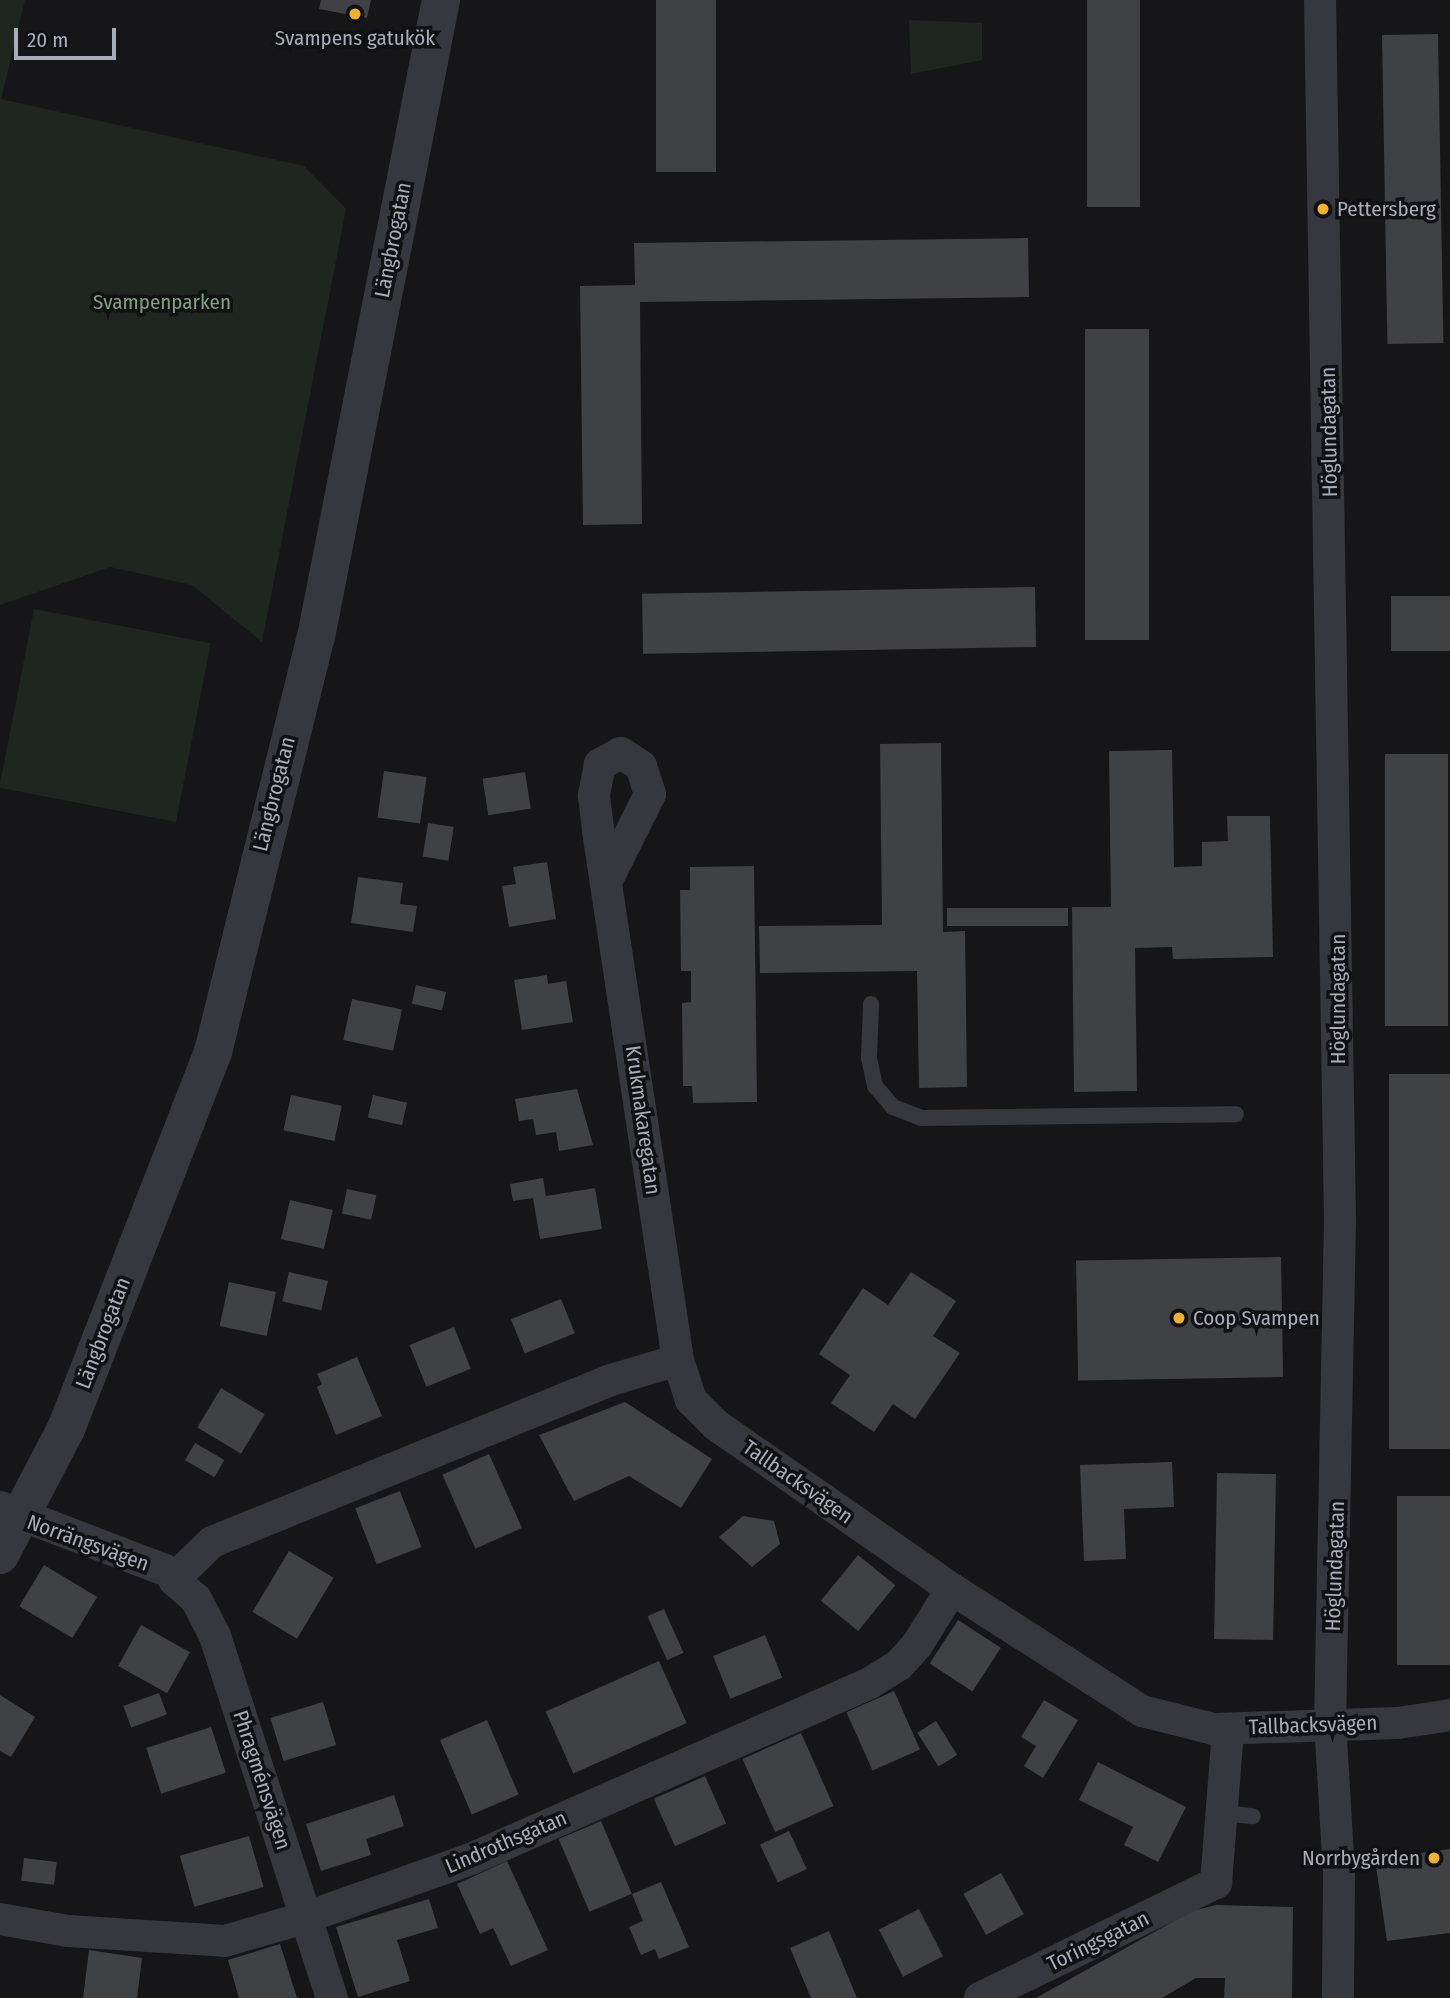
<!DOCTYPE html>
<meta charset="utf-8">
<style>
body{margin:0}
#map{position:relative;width:1450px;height:1998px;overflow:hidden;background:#161618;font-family:"Fira Sans Condensed",sans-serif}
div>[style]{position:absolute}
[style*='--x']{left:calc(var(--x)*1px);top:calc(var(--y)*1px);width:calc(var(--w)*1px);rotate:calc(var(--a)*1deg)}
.green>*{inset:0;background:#1e261f;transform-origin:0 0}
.building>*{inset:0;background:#404145;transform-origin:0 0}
.service>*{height:16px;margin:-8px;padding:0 8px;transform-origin:8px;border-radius:8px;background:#37383d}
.minor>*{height:32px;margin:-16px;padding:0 16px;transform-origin:16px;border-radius:16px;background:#37383d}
.tertiary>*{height:38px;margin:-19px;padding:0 19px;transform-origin:19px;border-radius:19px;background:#37383d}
.dots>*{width:19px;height:19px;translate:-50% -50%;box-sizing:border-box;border:4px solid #111113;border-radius:50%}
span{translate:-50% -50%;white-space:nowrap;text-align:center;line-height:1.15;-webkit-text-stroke:7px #111113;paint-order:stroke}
.poi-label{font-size:21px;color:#a8adb8}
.left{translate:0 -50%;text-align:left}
.right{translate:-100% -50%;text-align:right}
.street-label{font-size:21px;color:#a8adb8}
.park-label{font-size:21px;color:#7fa381}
.scale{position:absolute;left:14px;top:28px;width:102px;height:32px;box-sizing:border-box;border:4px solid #a8adb8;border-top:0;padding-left:9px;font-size:21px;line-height:24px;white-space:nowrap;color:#a8adb8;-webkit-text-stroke:5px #111113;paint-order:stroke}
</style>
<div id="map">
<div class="green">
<div style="clip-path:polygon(0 0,25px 0,1px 99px,304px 166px,346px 209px,262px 642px,192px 585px,110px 567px,0 605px)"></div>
<div style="clip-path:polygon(909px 20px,982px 23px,982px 60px,911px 74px)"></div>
<div style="left:34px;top:609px;width:180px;height:182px;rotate:11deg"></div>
</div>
<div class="building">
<div style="clip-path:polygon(321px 0,371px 0,367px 18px,319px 9px)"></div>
<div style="left:656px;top:0;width:60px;height:172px"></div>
<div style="left:1087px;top:0;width:53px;height:207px"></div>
<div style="left:1438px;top:34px;width:309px;height:56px;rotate:89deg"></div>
<div style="clip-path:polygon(1028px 238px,1029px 297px,640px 302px,642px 524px,583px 525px,580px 286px,635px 285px,634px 243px)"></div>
<div style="left:1085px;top:329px;width:64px;height:311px"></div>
<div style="left:1035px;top:587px;width:60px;height:393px;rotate:89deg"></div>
<div style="left:1450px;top:596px;width:55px;height:59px;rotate:90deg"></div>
<div style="clip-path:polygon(941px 743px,943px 932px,965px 931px,967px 1087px,919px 1088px,917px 971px,760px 973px,759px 926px,882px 925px,880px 744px)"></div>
<div style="clip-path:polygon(1172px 750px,1174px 867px,1202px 866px,1202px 842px,1228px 841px,1227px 816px,1270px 816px,1273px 957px,1173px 959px,1172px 947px,1135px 948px,1137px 1091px,1074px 1092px,1072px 907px,1111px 907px,1109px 751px)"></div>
<div style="left:1385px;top:754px;width:63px;height:272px"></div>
<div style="left:384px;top:771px;width:43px;height:47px;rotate:8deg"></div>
<div style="left:525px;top:772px;width:37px;height:43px;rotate:81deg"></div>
<div style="left:428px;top:823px;width:26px;height:34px;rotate:9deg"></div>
<div style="clip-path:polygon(547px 862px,556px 919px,509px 927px,502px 886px,516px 884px,513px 867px)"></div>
<div style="clip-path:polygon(754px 866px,757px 1102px,693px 1103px,692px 1086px,683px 1086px,682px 1003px,691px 1002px,691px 971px,681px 971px,680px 890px,690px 890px,690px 867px)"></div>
<div style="clip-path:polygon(358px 877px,403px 883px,400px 904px,417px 906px,413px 932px,351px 923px)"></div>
<div style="left:1068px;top:908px;width:18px;height:121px;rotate:90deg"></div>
<div style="clip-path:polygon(547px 975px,548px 984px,566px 981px,573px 1022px,522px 1030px,514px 980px)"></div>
<div style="left:416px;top:985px;width:31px;height:19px;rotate:13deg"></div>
<div style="left:352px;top:999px;width:51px;height:42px;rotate:12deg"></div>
<div style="left:1389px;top:1074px;width:61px;height:375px"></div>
<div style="clip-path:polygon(577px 1089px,593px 1145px,559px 1151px,556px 1132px,536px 1135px,533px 1119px,519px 1121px,515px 1099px)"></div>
<div style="left:291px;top:1095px;width:52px;height:36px;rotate:12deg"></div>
<div style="left:373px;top:1095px;width:35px;height:23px;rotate:13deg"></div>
<div style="clip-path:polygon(543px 1178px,546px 1196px,595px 1188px,602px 1229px,540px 1239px,533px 1198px,513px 1201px,510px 1184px)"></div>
<div style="left:347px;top:1189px;width:30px;height:25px;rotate:12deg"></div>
<div style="left:290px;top:1200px;width:44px;height:40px;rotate:13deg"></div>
<div style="left:1281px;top:1257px;width:120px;height:205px;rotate:89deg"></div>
<div style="left:289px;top:1272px;width:40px;height:30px;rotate:13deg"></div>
<div style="clip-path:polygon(911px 1272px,956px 1301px,933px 1336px,960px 1353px,915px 1419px,893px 1404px,874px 1432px,831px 1403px,850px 1375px,819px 1354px,863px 1288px,888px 1305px)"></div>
<div style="left:229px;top:1282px;width:48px;height:45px;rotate:12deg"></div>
<div style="left:561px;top:1299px;width:37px;height:54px;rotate:68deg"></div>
<div style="left:454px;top:1327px;width:45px;height:48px;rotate:68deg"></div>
<div style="clip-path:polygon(357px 1357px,382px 1416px,336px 1435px,317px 1387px,322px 1384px,317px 1374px)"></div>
<div style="left:221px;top:1388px;width:51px;height:46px;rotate:31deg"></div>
<div style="clip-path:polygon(625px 1402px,712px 1459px,681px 1508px,629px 1476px,574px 1501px,539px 1435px)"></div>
<div style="left:195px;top:1443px;width:34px;height:20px;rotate:30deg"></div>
<div style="left:489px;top:1454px;width:81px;height:51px;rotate:66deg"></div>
<div style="clip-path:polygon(1172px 1462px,1174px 1507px,1124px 1509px,1126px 1559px,1084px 1561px,1080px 1465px)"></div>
<div style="left:1217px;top:1473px;width:59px;height:166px;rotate:1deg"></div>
<div style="left:400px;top:1491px;width:60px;height:48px;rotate:69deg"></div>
<div style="left:1397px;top:1496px;width:53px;height:169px"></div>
<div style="clip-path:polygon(743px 1516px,774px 1521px,780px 1544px,752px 1567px,719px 1537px)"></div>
<div style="left:289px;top:1551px;width:52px;height:71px;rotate:31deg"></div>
<div style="left:858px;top:1555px;width:48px;height:59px;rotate:39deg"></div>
<div style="left:44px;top:1565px;width:62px;height:48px;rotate:31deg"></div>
<div style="left:664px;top:1609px;width:48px;height:18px;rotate:66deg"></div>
<div style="left:958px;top:1620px;width:51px;height:52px;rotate:33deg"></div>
<div style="left:141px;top:1625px;width:56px;height:47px;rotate:29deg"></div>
<div style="left:765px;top:1635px;width:46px;height:56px;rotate:68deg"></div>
<div style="left:659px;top:1661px;width:68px;height:124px;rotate:66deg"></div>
<div style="left:894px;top:1691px;width:64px;height:52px;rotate:66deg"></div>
<div style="left:159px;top:1693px;width:23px;height:38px;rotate:70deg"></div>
<div style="clip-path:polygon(0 1695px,35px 1717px,11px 1757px,0 1751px)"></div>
<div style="clip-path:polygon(1044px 1700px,1078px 1720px,1043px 1778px,1024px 1766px,1036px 1746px,1021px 1737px)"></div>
<div style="left:323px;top:1702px;width:45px;height:55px;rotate:73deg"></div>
<div style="left:487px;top:1720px;width:81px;height:51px;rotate:67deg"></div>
<div style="left:936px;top:1721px;width:40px;height:22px;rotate:58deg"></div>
<div style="left:211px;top:1727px;width:48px;height:68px;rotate:72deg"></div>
<div style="left:801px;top:1733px;width:80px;height:64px;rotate:66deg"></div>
<div style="clip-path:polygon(1098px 1762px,1186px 1807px,1158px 1862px,1124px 1845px,1133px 1827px,1079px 1800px)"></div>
<div style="left:705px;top:1776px;width:52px;height:56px;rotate:66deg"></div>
<div style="clip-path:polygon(394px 1795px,404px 1826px,366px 1839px,371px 1855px,321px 1871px,306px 1824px)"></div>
<div style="left:601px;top:1821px;width:79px;height:46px;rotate:67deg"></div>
<div style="left:789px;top:1831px;width:42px;height:32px;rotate:65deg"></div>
<div style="left:249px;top:1836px;width:53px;height:72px;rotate:74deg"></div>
<div style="clip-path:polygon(1450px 1849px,1450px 1933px,1387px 1941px,1375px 1859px)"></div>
<div style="left:24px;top:1858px;width:33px;height:23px;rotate:7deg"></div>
<div style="clip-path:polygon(507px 1861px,548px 1950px,511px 1966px,493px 1928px,480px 1934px,457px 1884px)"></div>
<div style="left:1001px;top:1873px;width:47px;height:43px;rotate:61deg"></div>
<div style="clip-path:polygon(661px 1882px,689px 1947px,659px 1959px,655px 1949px,641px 1955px,629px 1927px,643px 1921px,632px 1894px)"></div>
<div style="clip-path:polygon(429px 1899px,438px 1928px,397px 1940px,410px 1981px,358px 1997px,336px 1927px)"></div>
<div style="clip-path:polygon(1216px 1905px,1293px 1907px,1292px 1998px,1224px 1998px,1225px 1978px,1196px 1978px,1162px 1998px,1036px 1998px,1192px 1911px)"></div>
<div style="left:919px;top:1909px;width:53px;height:45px;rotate:63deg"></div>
<div style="clip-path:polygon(829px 1931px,857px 1998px,811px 1998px,790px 1948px)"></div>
<div style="clip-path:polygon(280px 1944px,297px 1998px,239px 1998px,228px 1960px)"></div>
<div style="clip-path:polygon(89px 1950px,142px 1958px,137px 1998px,83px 1998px)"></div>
</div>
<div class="service">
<div style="--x:871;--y:1004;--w:54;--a:92.1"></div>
<div style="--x:869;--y:1058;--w:29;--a:78"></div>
<div style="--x:875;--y:1086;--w:28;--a:49"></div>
<div style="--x:893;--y:1107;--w:30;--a:21"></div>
<div style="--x:921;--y:1118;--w:315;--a:-0.7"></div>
<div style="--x:1222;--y:1813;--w:31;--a:6"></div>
</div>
<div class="minor">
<div style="--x:1320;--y:0;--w:1221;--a:89.06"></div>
<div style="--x:1340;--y:1221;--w:501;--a:91.14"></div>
<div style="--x:1330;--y:1722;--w:152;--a:86.6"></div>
<div style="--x:1339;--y:1874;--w:124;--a:90.5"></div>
<div style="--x:607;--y:880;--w:96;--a:-63.4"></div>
<div style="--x:650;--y:794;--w:29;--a:-108"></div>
<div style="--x:641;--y:766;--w:24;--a:-147"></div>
<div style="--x:621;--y:753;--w:24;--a:152"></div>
<div style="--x:600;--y:764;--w:33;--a:101"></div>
<div style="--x:594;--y:796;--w:35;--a:83"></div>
<div style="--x:598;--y:831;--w:535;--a:81.4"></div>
<div style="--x:678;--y:1360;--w:42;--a:72"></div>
<div style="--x:691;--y:1400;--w:35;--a:45"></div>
<div style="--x:716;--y:1425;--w:287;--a:34.8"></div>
<div style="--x:952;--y:1589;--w:226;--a:32.7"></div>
<div style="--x:1142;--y:1711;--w:74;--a:14"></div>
<div style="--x:1214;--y:1729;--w:184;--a:-1.9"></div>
<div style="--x:1398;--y:1723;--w:53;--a:-8.7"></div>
<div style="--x:0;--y:1507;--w:191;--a:20.9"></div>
<div style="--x:178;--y:1575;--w:47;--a:-44.1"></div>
<div style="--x:212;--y:1542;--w:431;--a:-22.1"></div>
<div style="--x:611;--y:1380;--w:70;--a:-16.6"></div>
<div style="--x:178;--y:1575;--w:6;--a:129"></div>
<div style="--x:174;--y:1580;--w:29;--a:41"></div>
<div style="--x:196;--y:1599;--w:42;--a:62.8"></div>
<div style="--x:215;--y:1636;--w:380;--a:72.1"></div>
<div style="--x:0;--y:1919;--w:69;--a:10"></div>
<div style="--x:68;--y:1931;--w:157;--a:3.6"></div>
<div style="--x:225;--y:1941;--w:85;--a:-16.3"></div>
<div style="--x:307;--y:1917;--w:174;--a:-19.5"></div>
<div style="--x:471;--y:1859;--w:436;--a:-23.8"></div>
<div style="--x:870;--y:1683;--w:34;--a:-32"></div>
<div style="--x:899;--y:1665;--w:27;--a:-48"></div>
<div style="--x:917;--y:1645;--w:66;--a:-58"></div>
<div style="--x:980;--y:1998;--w:263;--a:-26"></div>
<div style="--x:1216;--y:1883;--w:154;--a:-85.5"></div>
</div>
<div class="tertiary">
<div style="--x:0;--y:1555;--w:142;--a:-62.4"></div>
<div style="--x:66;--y:1429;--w:405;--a:-68.7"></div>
<div style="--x:213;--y:1052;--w:428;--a:-76.1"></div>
<div style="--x:316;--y:637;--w:649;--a:-78.9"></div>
</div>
<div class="dots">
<div style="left:355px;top:14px;background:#f2b134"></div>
<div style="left:1323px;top:209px;background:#f2b134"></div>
<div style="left:1179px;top:1318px;background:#f2b134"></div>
<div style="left:1434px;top:1858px;background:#f2b134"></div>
</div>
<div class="poi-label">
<span style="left:355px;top:38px">Svampens gatukök</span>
<span class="left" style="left:1337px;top:209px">Pettersberg</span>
<span class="left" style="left:1193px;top:1318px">Coop Svampen</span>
<span class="right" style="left:1420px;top:1858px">Norrbygården</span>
</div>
<div class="street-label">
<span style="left:393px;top:240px;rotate:-79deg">Längbrogatan</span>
<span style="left:1329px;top:432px;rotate:-91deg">Höglundagatan</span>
<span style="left:274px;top:794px;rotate:-76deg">Längbrogatan</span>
<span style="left:1338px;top:999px;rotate:-90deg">Höglundagatan</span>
<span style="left:643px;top:1120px;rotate:82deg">Krukmakaregatan</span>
<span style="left:103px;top:1333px;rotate:-69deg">Längbrogatan</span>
<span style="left:798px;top:1482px;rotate:35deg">Tallbacksvägen</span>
<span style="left:88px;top:1543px;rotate:20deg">Norrängsvägen</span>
<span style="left:1335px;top:1566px;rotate:-88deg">Höglundagatan</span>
<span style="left:1313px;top:1725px;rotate:-2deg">Tallbacksvägen</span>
<span style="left:262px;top:1780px;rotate:72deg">Phragménsvägen</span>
<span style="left:506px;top:1842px;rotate:-23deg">Lindrothsgatan</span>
<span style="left:1098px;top:1941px;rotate:-26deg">Toringsgatan</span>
</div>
<div class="park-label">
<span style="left:162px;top:302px">Svampenparken</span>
</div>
<div class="scale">20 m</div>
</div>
